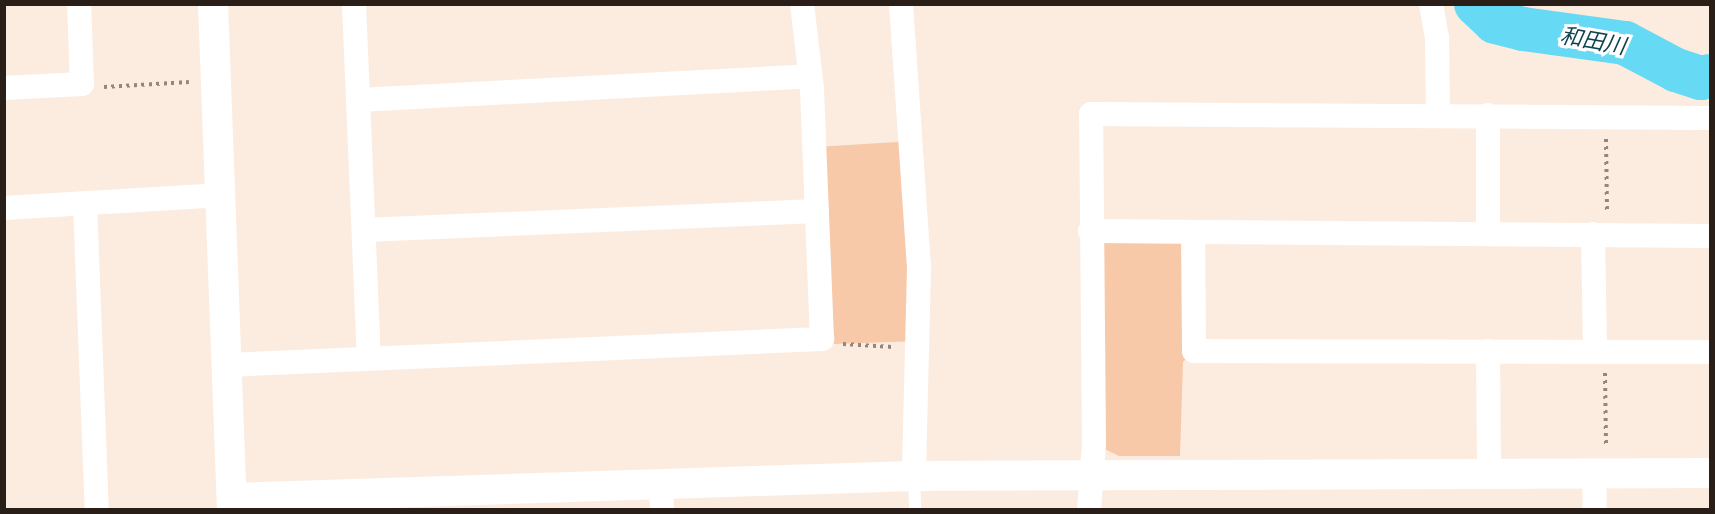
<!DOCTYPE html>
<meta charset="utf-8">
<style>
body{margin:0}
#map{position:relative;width:1715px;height:514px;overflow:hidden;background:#fcece0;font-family:"Libre Baskerville","Noto Sans JP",serif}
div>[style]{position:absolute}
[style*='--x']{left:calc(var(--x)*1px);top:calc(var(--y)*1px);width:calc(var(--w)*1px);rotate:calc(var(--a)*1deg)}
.green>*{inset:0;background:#f7c9a9}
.river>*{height:44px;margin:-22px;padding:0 22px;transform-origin:22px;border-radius:22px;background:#66daf4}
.path>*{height:4px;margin-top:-2px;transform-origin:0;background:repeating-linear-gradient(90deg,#93867c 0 3px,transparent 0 7.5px)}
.service>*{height:12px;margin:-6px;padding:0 6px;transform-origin:6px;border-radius:6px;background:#fff}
.minor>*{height:24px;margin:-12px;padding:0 12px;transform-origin:12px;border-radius:12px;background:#fff}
.tertiary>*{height:30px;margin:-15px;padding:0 15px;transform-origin:15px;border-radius:15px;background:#fff}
span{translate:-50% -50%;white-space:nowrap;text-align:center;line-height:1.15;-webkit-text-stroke:6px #fff;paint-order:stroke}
.water-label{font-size:22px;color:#10444f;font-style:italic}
.frame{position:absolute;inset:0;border:6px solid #291f18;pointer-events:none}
</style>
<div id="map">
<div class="green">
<div style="clip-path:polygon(913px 141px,919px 341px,834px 344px,822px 339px,815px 147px)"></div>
<div style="clip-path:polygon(1090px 231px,1193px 232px,1194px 351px,1183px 362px,1180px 456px,1119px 456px,1094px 444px)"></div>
</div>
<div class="river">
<div style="--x:1476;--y:4;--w:26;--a:43"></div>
<div style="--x:1495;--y:22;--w:29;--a:14"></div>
<div style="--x:1523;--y:29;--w:103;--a:7.8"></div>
<div style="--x:1625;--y:43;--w:58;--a:27.9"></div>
<div style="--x:1676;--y:70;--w:26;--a:18"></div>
<div style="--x:1701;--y:78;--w:9;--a:-13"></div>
</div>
<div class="path">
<div style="--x:104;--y:87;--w:85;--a:-3.4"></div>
<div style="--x:1606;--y:139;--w:73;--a:89.2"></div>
<div style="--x:843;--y:344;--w:50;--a:3.4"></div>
<div style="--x:1605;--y:373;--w:74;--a:89.2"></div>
</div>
<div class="service">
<div style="--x:914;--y:476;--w:34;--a:88"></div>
</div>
<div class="minor">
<div style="--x:354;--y:4;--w:355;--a:87.6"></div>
<div style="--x:901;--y:4;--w:264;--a:86.1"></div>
<div style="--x:919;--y:267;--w:209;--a:91.4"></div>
<div style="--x:1431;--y:4;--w:34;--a:80"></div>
<div style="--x:1437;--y:37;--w:77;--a:89.3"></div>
<div style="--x:4;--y:88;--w:78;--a:-2.9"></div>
<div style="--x:82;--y:84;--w:80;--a:-92.1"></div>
<div style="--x:358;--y:100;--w:453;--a:-3"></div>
<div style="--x:1488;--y:115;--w:119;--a:90"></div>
<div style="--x:85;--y:204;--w:306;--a:87.8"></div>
<div style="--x:4;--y:208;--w:219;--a:-3.4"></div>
<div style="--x:364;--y:230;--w:453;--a:-2.4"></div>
<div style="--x:1090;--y:231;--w:620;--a:0.46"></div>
<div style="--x:1193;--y:232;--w:119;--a:89.5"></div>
<div style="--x:1194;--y:351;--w:516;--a:0.11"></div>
<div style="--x:1593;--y:234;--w:118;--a:89"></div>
<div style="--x:1488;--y:351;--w:122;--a:89.5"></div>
<div style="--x:228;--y:365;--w:595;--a:-2.51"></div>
<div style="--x:822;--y:339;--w:250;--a:-92.3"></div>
<div style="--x:812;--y:89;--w:86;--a:-96.7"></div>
<div style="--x:1594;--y:471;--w:39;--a:89"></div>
<div style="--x:661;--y:484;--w:26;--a:88"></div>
<div style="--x:1089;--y:510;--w:66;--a:-85.7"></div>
<div style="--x:1094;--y:444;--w:330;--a:-90.5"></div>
<div style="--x:1091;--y:114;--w:619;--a:0.37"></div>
</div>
<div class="tertiary">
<div style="--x:213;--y:4;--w:506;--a:87.85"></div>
<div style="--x:232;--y:498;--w:682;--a:-1.85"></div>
<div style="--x:914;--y:476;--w:796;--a:-0.22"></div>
</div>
<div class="water-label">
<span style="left:1593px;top:41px;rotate:10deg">和田川</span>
</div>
<div class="frame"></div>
</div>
